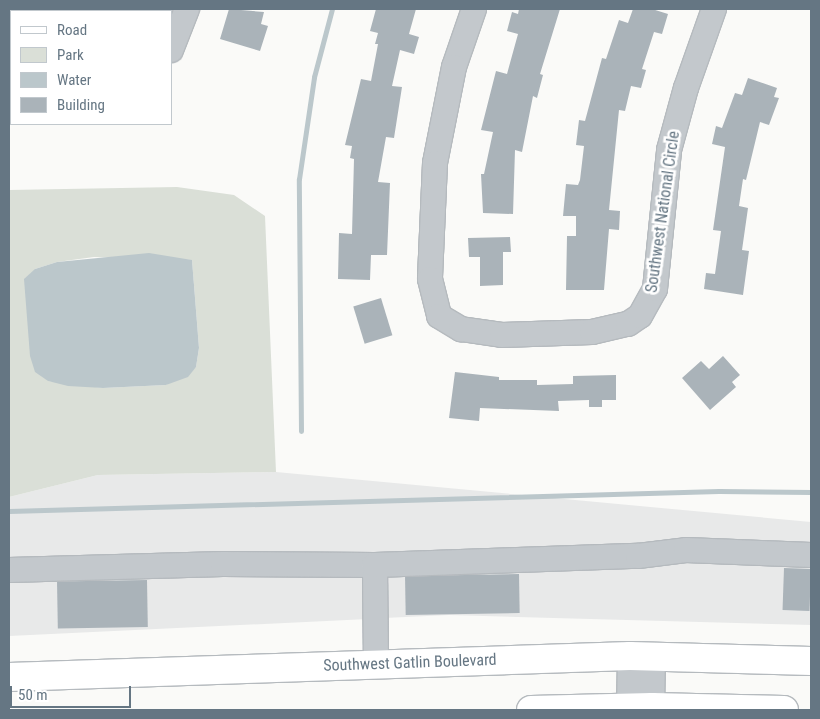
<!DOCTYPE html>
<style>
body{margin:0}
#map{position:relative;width:820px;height:719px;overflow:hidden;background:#fafaf8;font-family:"Roboto Condensed",sans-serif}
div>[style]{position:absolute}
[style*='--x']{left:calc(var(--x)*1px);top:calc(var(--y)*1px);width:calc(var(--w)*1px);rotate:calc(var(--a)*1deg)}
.built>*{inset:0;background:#e8e9e9}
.green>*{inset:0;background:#dadfd7}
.water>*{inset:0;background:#bbc7cb}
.stream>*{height:5px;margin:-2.5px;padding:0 2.5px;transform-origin:2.5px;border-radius:2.5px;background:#bbc7cb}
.building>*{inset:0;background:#aab3b9;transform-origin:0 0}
.roads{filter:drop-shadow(1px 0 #b5babe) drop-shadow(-1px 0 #b5babe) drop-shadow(0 1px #b5babe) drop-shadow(0 -1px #b5babe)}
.minor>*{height:24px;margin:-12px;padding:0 12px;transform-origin:12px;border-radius:12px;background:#c3c8cc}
.major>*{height:28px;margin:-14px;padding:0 14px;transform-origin:14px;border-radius:14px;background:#fff}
span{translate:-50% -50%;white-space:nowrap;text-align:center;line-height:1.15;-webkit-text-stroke:5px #fff;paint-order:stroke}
.street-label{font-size:16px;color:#657683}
.frame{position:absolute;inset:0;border:10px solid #657683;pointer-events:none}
.legend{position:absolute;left:10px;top:10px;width:162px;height:115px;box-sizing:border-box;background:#fff;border:1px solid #c1c8cd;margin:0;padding:6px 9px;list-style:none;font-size:15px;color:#657683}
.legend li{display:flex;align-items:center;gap:10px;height:25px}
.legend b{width:25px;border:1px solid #c1c8cd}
.scale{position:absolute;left:10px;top:686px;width:121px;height:22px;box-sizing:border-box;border:2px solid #657683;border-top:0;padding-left:6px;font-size:15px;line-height:18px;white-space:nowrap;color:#657683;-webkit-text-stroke:4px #fff;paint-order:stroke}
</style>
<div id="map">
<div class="built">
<div style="clip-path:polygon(276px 472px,811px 522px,811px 625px,449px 615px,384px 618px,375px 556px,368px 619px,9px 636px,9px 497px,98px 475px)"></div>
</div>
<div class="green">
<div style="clip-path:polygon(evenodd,177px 187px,234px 195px,265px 216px,276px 472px,98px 475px,9px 497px,9px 190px,177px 187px,94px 257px,192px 260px,199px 348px,196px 367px,166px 385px,103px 388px,48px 381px,35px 269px,57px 262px,94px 257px)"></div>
</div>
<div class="water">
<div style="clip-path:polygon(149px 253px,192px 260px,199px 348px,196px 367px,188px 377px,166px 385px,103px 388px,68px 386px,48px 381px,35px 372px,30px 356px,24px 279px,35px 269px,57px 262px)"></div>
</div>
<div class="stream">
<div style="--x:301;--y:431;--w:252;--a:-90.5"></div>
<div style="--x:299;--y:179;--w:103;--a:-81.6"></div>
<div style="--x:314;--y:77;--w:70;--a:-75.2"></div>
<div style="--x:9;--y:511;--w:710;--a:-1.61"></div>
<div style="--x:719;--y:491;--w:92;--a:0.6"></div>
</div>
<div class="building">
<div style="clip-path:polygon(229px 9px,264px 12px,261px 24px,268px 26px,260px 51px,220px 39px)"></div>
<div style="clip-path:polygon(376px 9px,416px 9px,409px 34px,419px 37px,414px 54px,400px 50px,392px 86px,402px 87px,394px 138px,386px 137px,378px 182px,390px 183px,387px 255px,371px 255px,370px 280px,338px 279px,339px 233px,352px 234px,354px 159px,350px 158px,352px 146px,345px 145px,361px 79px,371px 81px,378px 44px,375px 44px,378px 33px,370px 31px)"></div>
<div style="clip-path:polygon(519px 9px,560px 9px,540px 74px,543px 75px,537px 98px,533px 96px,522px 152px,515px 150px,513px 214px,483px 213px,481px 174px,484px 174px,493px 132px,481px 130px,496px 71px,507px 74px,518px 34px,507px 31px,512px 12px,518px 14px)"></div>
<div style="clip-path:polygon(633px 9px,652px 9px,668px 14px,662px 34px,654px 32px,642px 69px,646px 70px,641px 88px,631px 86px,625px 111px,619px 110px,609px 210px,620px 211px,619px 230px,609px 229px,604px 290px,566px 290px,567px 236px,576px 236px,576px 216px,563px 216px,566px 184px,578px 185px,580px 180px,584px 146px,576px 145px,579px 120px,585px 121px,602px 58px,606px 59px,619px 20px,628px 23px)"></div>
<div style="clip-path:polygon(748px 78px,777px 88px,774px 97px,779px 98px,769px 125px,760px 122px,746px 180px,743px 179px,739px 206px,748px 208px,742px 250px,749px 251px,743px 295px,704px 289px,706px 273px,715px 274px,721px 231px,713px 230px,725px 147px,712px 144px,716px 126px,722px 128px,735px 93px,742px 95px)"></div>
<div style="clip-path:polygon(510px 237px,511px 252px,503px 252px,503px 285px,480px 286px,480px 257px,469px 257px,468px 238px)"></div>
<div style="left:381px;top:298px;width:39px;height:29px;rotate:73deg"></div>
<div style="clip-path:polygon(723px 356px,740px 375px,732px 382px,736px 387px,710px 410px,682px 378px,701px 361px,709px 369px)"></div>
<div style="clip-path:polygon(455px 372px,499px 377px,499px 380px,537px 380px,537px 385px,573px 384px,573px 376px,616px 375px,616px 400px,602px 400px,602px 407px,589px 407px,589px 400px,558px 401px,559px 411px,480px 408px,479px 421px,449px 418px)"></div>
<div style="left:784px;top:568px;width:27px;height:42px;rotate:2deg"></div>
<div style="left:519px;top:574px;width:39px;height:114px;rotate:89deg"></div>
<div style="left:147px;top:580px;width:47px;height:90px;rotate:89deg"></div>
</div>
<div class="roads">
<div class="minor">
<div style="--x:474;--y:9;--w:61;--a:109"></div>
<div style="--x:454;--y:67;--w:98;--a:101.2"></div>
<div style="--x:435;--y:163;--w:116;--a:92.5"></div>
<div style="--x:430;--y:279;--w:38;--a:76"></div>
<div style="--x:439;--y:316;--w:26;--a:31"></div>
<div style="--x:461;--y:329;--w:41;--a:8.3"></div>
<div style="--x:502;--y:335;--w:90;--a:-1.9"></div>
<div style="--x:592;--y:332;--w:37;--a:-13"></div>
<div style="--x:628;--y:324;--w:14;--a:-34"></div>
<div style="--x:640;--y:316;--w:31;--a:-61"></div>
<div style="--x:655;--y:289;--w:140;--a:-84.2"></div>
<div style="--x:669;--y:150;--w:64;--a:-74.7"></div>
<div style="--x:686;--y:88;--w:84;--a:-70.5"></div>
<div style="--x:171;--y:50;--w:44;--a:-68.7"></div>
<div style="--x:9;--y:69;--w:2;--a:27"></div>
<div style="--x:9;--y:570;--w:214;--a:-1.6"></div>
<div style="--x:223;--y:564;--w:152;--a:0.4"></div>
<div style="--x:376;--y:664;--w:99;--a:-90.6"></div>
<div style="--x:375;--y:565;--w:263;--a:-2"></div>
<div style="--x:638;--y:556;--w:48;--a:-7.1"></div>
<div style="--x:686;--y:550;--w:125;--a:2.3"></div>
<div style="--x:629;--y:710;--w:54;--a:-88.9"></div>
<div style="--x:652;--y:710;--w:55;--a:-89"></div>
</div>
<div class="major">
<div style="--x:9;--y:677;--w:621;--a:-1.94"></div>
<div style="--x:630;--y:656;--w:181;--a:1.6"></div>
<div style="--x:531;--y:710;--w:121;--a:-1.4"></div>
<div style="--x:652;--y:707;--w:132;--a:1.3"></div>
</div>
</div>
<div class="street-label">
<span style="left:663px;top:212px;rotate:-82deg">Southwest National Circle</span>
<span style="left:410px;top:663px;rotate:-2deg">Southwest Gatlin Boulevard</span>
</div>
<div class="frame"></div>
<ul class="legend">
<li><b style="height:6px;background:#fff"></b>Road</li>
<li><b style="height:14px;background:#dadfd7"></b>Park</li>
<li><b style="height:14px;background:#bbc7cb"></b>Water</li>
<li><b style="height:14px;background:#aab3b9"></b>Building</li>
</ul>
<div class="scale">50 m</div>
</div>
